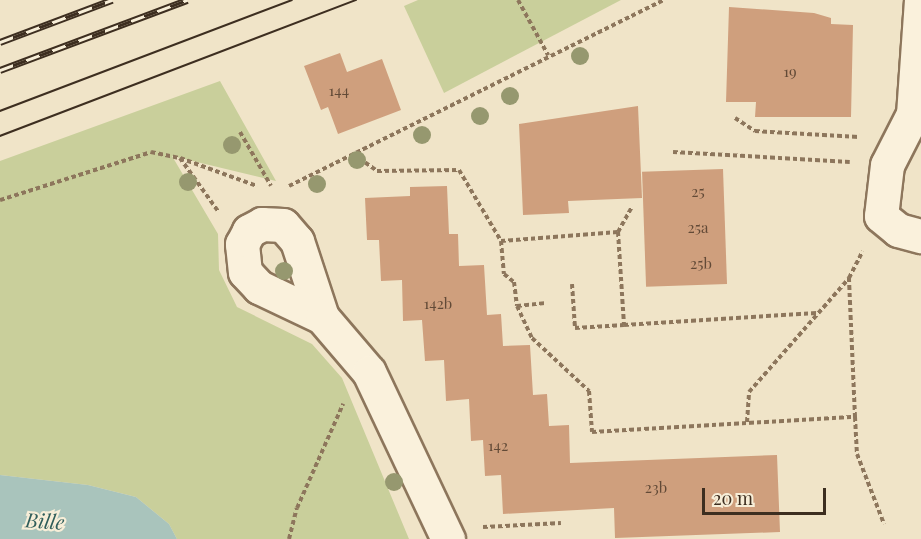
<!DOCTYPE html>
<style>
body{margin:0}
#map{position:relative;width:921px;height:539px;overflow:hidden;background:#f0e4c8;font-family:"Playfair Display",serif}
div>[style]{position:absolute}
[style*='--x']{left:calc(var(--x)*1px);top:calc(var(--y)*1px);width:calc(var(--w)*1px);rotate:calc(var(--a)*1deg)}
.green>*{inset:0;background:#c9cf9b}
.water>*{inset:0;background:#a9c4bc}
.building>*{inset:0;background:#cf9f7d;transform-origin:0 0}
.path>*{height:4px;margin-top:-2px;transform-origin:0;background:repeating-linear-gradient(90deg,#8d765c 0 4.5px,transparent 0 7.5px)}
.roads{filter:drop-shadow(2px 0 #8d765c) drop-shadow(-2px 0 #8d765c) drop-shadow(0 2px #8d765c) drop-shadow(0 -2px #8d765c)}
.minor>*{height:33px;margin:-16.5px;padding:0 16.5px;transform-origin:16.5px;border-radius:16.5px;background:#faf1dc}
.tram>*{height:1.5px;margin:-0.75px;padding:0 0.75px;transform-origin:0.75px;border-radius:0.75px;background:#3d2e20}
.rail>*{height:7px;margin-top:-3.5px;transform-origin:0;background:repeating-linear-gradient(90deg,#f7eed8 0 14px,#3d2e20 0 28px);box-sizing:border-box;border-block:2px solid #3d2e20}
.trees>*{width:18px;height:18px;margin:-9px;border-radius:50%;background:#96986f}
span{translate:-50% -50%;white-space:nowrap;text-align:center;line-height:1.15;-webkit-text-stroke:4.5px #f7eed8;paint-order:stroke}
.number-label{font-size:15px;color:#624a37}
.number-label span{-webkit-text-stroke-width:0}
.water-label{font-size:20px;color:#2f5d5a;font-style:italic}
.scale{position:absolute;left:702px;top:488px;width:124px;height:27px;box-sizing:border-box;border:3px solid #3d2e20;border-top:0;padding-left:8px;font-size:18px;line-height:21px;white-space:nowrap;color:#3d2e20;-webkit-text-stroke:4px #f7eed8;paint-order:stroke}
</style>
<div id="map">
<div class="green">
<div style="clip-path:polygon(418px 0,621px 0,444px 93px,404px 6px)"></div>
<div style="clip-path:polygon(220px 81px,276px 181px,172px 156px,218px 234px,219px 270px,237px 307px,312px 344px,342px 378px,409px 539px,177px 539px,169px 524px,136px 497px,88px 485px,0 475px,0 161px)"></div>
</div>
<div class="water">
<div style="clip-path:polygon(0 475px,88px 485px,136px 497px,169px 524px,177px 539px,0 539px)"></div>
</div>
<div class="building">
<div style="clip-path:polygon(729px 7px,814px 13px,831px 18px,831px 24px,853px 25px,851px 117px,755px 117px,756px 102px,726px 102px)"></div>
<div style="clip-path:polygon(340px 53px,347px 72px,382px 59px,401px 110px,338px 134px,328px 107px,321px 110px,304px 66px)"></div>
<div style="clip-path:polygon(638px 106px,642px 198px,568px 201px,569px 213px,523px 215px,519px 124px)"></div>
<div style="left:723px;top:169px;width:115px;height:81px;rotate:88deg"></div>
<div style="clip-path:polygon(447px 186px,449px 234px,458px 234px,459px 266px,484px 265px,487px 315px,501px 314px,503px 346px,530px 345px,533px 395px,547px 394px,549px 426px,569px 425px,570px 463px,777px 455px,780px 532px,615px 538px,614px 508px,503px 514px,501px 475px,485px 476px,483px 440px,471px 441px,469px 399px,446px 401px,444px 360px,425px 361px,422px 320px,403px 321px,402px 280px,381px 281px,379px 240px,367px 240px,365px 198px,410px 196px,410px 187px)"></div>
</div>
<div class="path">
<div style="--x:518;--y:0;--w:63;--a:61.4"></div>
<div style="--x:735;--y:118;--w:24;--a:33"></div>
<div style="--x:755;--y:131;--w:104;--a:3.3"></div>
<div style="--x:240;--y:132;--w:62;--a:60.1"></div>
<div style="--x:673;--y:152;--w:177;--a:3.2"></div>
<div style="--x:353;--y:154;--w:29;--a:35"></div>
<div style="--x:377;--y:171;--w:82;--a:-0.7"></div>
<div style="--x:459;--y:170;--w:82;--a:59.4"></div>
<div style="--x:501;--y:241;--w:33;--a:85"></div>
<div style="--x:504;--y:274;--w:13;--a:39"></div>
<div style="--x:514;--y:282;--w:24;--a:83"></div>
<div style="--x:517;--y:306;--w:35;--a:65"></div>
<div style="--x:532;--y:338;--w:78;--a:42.9"></div>
<div style="--x:589;--y:391;--w:41;--a:85.8"></div>
<div style="--x:592;--y:432;--w:263;--a:-3.3"></div>
<div style="--x:855;--y:417;--w:139;--a:-92.5"></div>
<div style="--x:849;--y:278;--w:30;--a:-63"></div>
<div style="--x:180;--y:158;--w:82;--a:20"></div>
<div style="--x:289;--y:186;--w:419;--a:-26.4"></div>
<div style="--x:0;--y:200;--w:158;--a:-17.6"></div>
<div style="--x:151;--y:152;--w:30;--a:12"></div>
<div style="--x:180;--y:158;--w:65;--a:54.4"></div>
<div style="--x:618;--y:232;--w:29;--a:-61"></div>
<div style="--x:501;--y:241;--w:117;--a:-4.4"></div>
<div style="--x:618;--y:232;--w:93;--a:86.3"></div>
<div style="--x:624;--y:325;--w:193;--a:-3.6"></div>
<div style="--x:572;--y:284;--w:44;--a:86.1"></div>
<div style="--x:575;--y:328;--w:49;--a:-3.5"></div>
<div style="--x:517;--y:306;--w:30;--a:-6"></div>
<div style="--x:855;--y:417;--w:37;--a:87"></div>
<div style="--x:857;--y:454;--w:75;--a:68.9"></div>
<div style="--x:747;--y:422;--w:30;--a:-86"></div>
<div style="--x:749;--y:392;--w:152;--a:-48.7"></div>
<div style="--x:483;--y:527;--w:78;--a:-2.9"></div>
<div style="--x:289;--y:539;--w:32;--a:-76"></div>
<div style="--x:297;--y:508;--w:114;--a:-66.1"></div>
</div>
<div class="roads">
<div class="minor">
<div style="--x:921;--y:0;--w:114;--a:94"></div>
<div style="--x:913;--y:114;--w:57;--a:117"></div>
<div style="--x:887;--y:165;--w:51;--a:96.7"></div>
<div style="--x:881;--y:216;--w:22;--a:39"></div>
<div style="--x:898;--y:230;--w:24;--a:15"></div>
<div style="--x:322;--y:317;--w:80;--a:-108.2"></div>
<div style="--x:297;--y:241;--w:21;--a:-131"></div>
<div style="--x:283;--y:225;--w:21;--a:-177"></div>
<div style="--x:262;--y:224;--w:15;--a:152"></div>
<div style="--x:249;--y:231;--w:15;--a:118"></div>
<div style="--x:242;--y:244;--w:28;--a:84"></div>
<div style="--x:245;--y:272;--w:21;--a:47"></div>
<div style="--x:259;--y:287;--w:70;--a:25.5"></div>
<div style="--x:322;--y:317;--w:72;--a:49.5"></div>
<div style="--x:369;--y:372;--w:185;--a:64.7"></div>
</div>
</div>
<div class="tram">
<div style="--x:0;--y:111;--w:312;--a:-20.8"></div>
<div style="--x:0;--y:136;--w:381;--a:-20.9"></div>
</div>
<div class="rail">
<div style="--x:0;--y:42;--w:120;--a:-20.6"></div>
<div style="--x:0;--y:70;--w:200;--a:-20.5"></div>
</div>
<div class="trees">
<div style="left:580px;top:56px"></div>
<div style="left:510px;top:96px"></div>
<div style="left:480px;top:116px"></div>
<div style="left:422px;top:135px"></div>
<div style="left:232px;top:145px"></div>
<div style="left:357px;top:160px"></div>
<div style="left:188px;top:182px"></div>
<div style="left:317px;top:184px"></div>
<div style="left:284px;top:271px"></div>
<div style="left:394px;top:482px"></div>
</div>
<div class="number-label">
<span style="left:790px;top:72px">19</span>
<span style="left:339px;top:91px">144</span>
<span style="left:698px;top:192px">25</span>
<span style="left:698px;top:228px">25a</span>
<span style="left:701px;top:264px">25b</span>
<span style="left:438px;top:304px">142b</span>
<span style="left:498px;top:446px">142</span>
<span style="left:656px;top:488px">23b</span>
</div>
<div class="water-label">
<span style="left:45px;top:520px;rotate:4deg">Bille</span>
</div>
<div class="scale">20 m</div>
</div>
